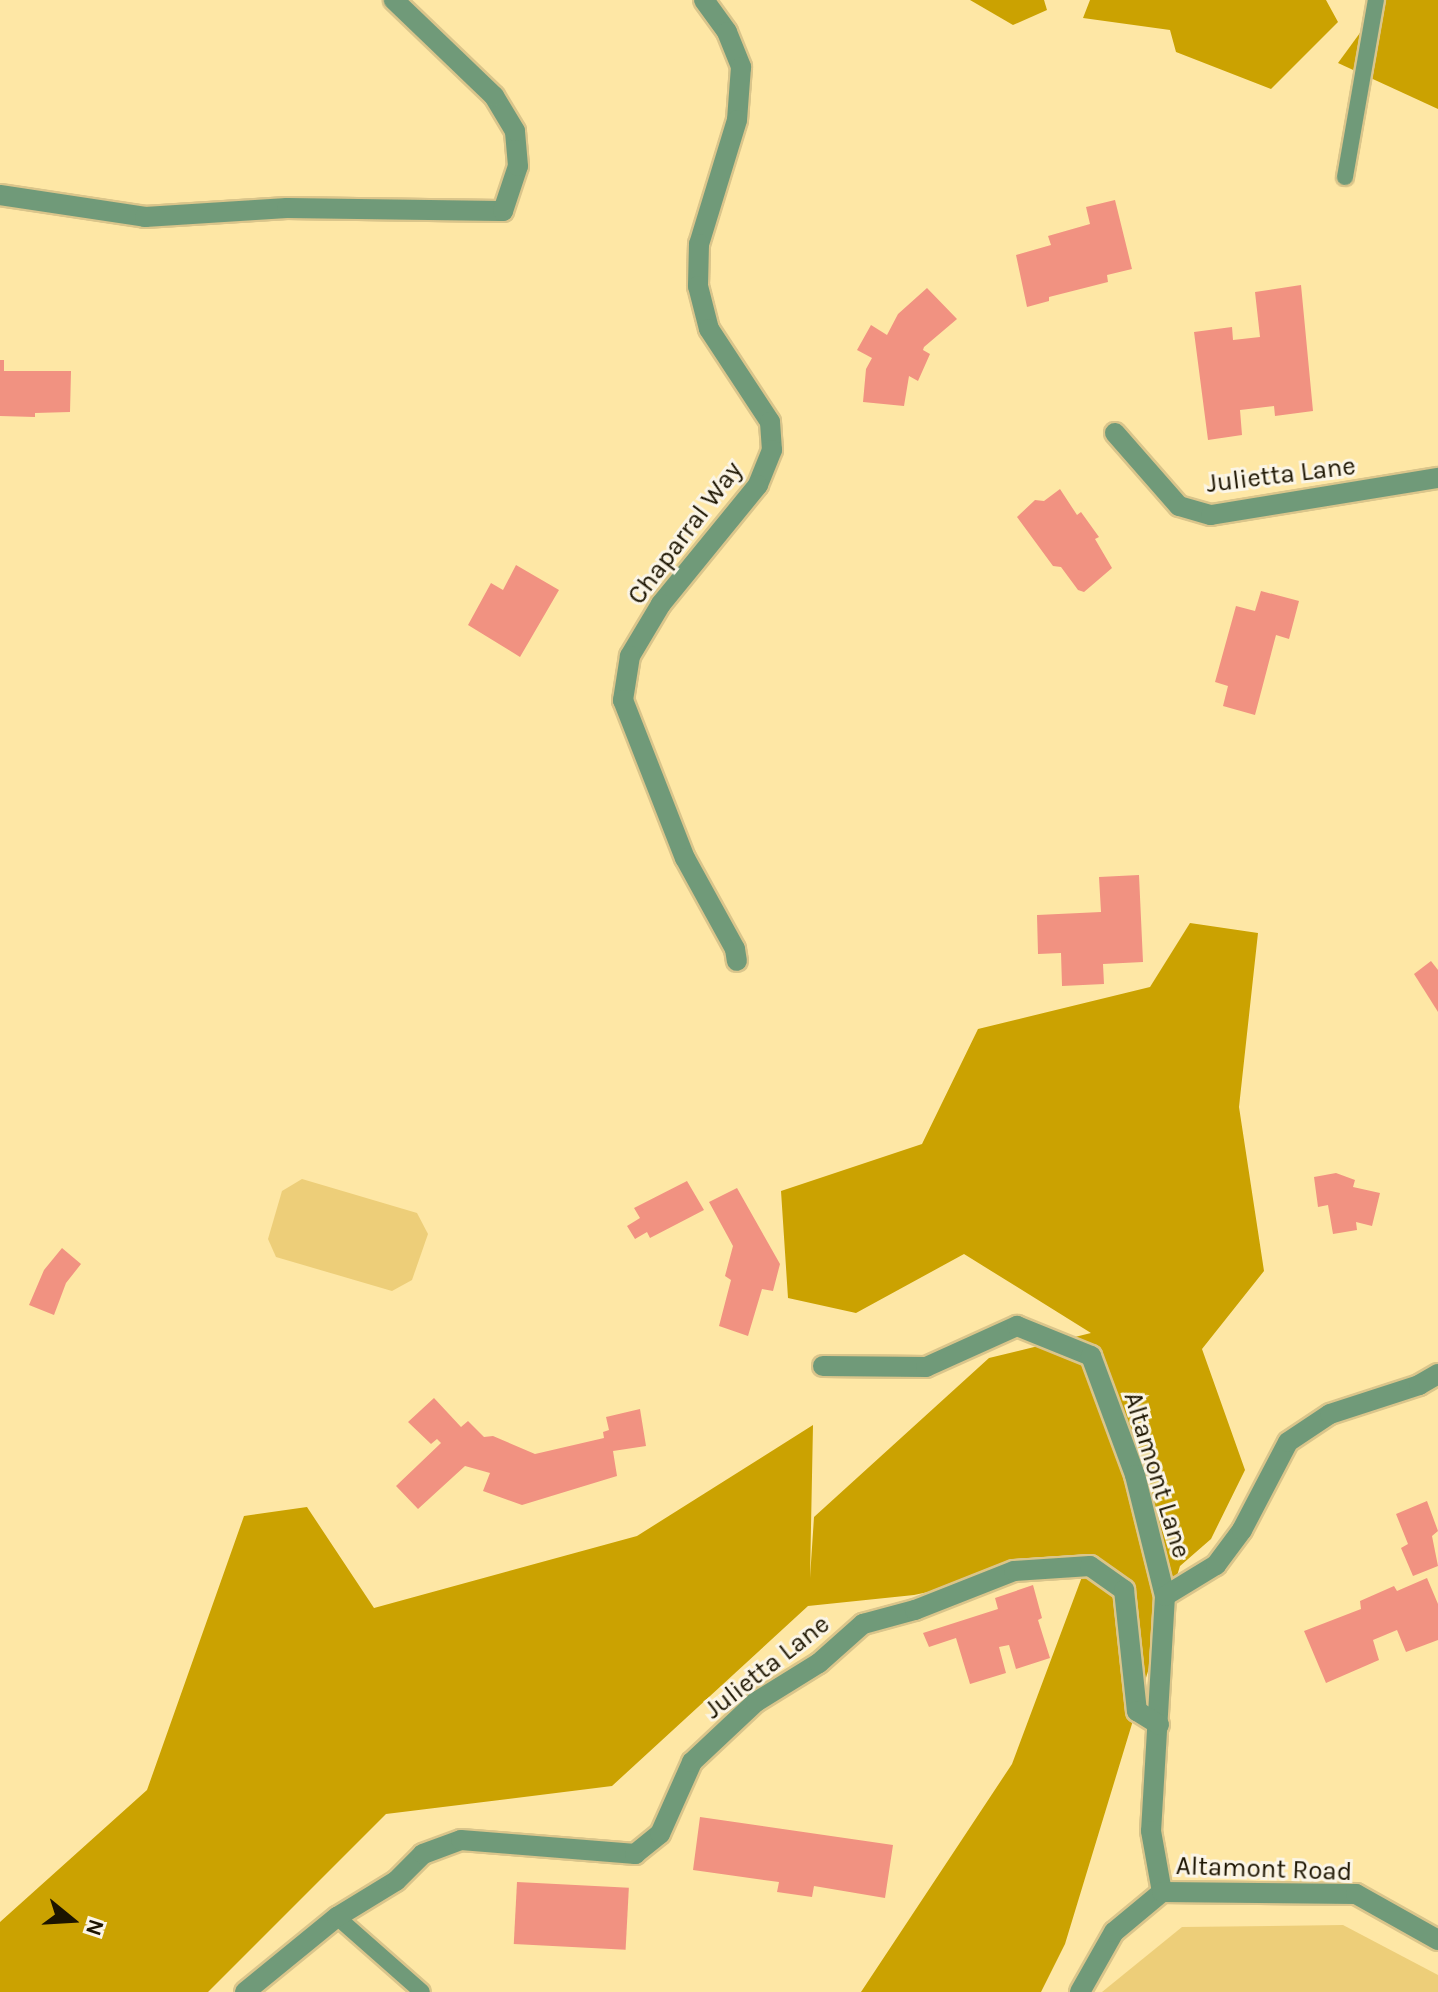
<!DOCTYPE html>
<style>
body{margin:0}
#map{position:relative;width:1438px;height:1992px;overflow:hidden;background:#fee7a5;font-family:Karla,sans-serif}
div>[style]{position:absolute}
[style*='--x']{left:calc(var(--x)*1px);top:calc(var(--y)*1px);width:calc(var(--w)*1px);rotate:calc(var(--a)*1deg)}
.green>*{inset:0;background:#edce79}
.forest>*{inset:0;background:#cba201}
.building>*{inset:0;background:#f19281;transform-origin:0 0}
.roads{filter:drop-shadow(2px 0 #dac58b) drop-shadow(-2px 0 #dac58b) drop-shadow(0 2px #dac58b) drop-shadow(0 -2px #dac58b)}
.lane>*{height:16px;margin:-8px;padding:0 8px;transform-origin:8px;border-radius:8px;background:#709a79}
.street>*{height:20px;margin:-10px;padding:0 10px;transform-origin:10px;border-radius:10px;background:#709a79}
span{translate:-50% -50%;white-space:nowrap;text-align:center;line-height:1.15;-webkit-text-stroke:6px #fbf5e6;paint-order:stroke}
.street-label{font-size:26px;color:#1c1400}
.north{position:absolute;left:32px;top:1880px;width:80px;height:80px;-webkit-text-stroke:6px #fbf5e6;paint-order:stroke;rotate:108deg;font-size:22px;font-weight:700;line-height:32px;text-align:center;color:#1c1400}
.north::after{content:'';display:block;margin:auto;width:28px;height:36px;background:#1c1400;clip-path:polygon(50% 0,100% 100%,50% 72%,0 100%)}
</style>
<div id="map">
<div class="green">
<div style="clip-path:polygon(302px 1179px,417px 1213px,428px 1234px,412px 1280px,392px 1291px,276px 1257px,268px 1239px,282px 1191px)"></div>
<div style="clip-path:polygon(1343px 1925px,1438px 1975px,1438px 1992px,1102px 1992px,1182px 1927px)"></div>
</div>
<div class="forest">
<div style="clip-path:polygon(970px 0,1044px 0,1047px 10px,1013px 25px)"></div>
<div style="clip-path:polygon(1090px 0,1326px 0,1338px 22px,1271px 89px,1176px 52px,1170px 30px,1083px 18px)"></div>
<div style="clip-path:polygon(1384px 0,1438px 0,1438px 109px,1338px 63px)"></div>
<div style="clip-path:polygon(1190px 923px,1258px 933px,1239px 1107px,1264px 1271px,1202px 1349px,1245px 1470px,1211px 1539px,1180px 1566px,1065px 1944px,1041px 1992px,861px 1992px,1012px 1764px,1089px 1558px,914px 1595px,808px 1606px,612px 1786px,386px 1814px,208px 1992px,0 1992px,0 1922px,147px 1790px,244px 1516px,307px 1507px,374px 1608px,637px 1536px,813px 1425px,810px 1578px,814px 1517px,989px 1358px,1091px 1333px,964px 1254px,856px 1313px,788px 1298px,781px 1191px,922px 1144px,978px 1029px,1150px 987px)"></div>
</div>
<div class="building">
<div style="clip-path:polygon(1115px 200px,1132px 269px,1107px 275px,1108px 282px,1049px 297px,1049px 301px,1027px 307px,1016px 255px,1051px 245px,1048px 236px,1090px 224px,1086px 207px)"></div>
<div style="clip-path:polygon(1301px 285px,1313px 411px,1275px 416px,1274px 406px,1240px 410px,1242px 435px,1208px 440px,1194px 332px,1232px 327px,1233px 340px,1260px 337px,1255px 292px)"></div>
<div style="clip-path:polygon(927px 288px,957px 319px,924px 347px,923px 350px,930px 354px,918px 381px,909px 376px,904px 406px,863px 402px,866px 369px,872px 358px,857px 350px,871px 325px,887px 335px,898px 314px)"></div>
<div style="clip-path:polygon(0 360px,4px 360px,4px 371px,71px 371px,70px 412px,35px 413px,35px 417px,0 416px)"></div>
<div style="clip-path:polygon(1060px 489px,1077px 515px,1081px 512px,1099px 537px,1095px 539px,1112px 568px,1084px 592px,1078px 590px,1061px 567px,1053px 566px,1017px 517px,1035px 500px,1044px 501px)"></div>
<div style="clip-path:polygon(516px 565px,559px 590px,520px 657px,468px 625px,491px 583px,503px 590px)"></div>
<div style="clip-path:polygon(1261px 591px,1299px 601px,1289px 639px,1276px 635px,1255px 715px,1223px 706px,1228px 686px,1215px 682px,1236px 606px,1255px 611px)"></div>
<div style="clip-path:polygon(1139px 875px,1143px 962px,1103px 964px,1104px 984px,1062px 986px,1061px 953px,1038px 954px,1037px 915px,1101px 912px,1099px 877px)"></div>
<div style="clip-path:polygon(1431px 961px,1438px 970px,1438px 1012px,1414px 974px)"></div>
<div style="clip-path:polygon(1336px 1173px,1355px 1180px,1353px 1187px,1380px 1193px,1372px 1226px,1356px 1222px,1357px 1230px,1333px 1234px,1328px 1205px,1318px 1207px,1314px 1177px)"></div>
<div style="clip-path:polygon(687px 1181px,704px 1210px,650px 1238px,647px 1232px,635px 1239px,627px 1226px,640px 1218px,634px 1208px)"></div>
<div style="clip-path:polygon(737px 1188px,780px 1264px,773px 1291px,762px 1289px,748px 1336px,719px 1326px,731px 1280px,725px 1276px,733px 1246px,709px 1202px)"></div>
<div style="clip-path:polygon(62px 1248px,81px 1264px,66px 1283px,54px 1315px,29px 1305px,44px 1270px)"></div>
<div style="clip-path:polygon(434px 1398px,461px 1427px,468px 1421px,484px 1437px,493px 1436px,535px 1454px,604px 1438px,603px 1432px,609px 1430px,606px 1417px,640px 1409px,646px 1446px,613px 1451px,617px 1476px,522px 1505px,483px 1491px,490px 1473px,465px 1466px,418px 1509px,396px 1486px,441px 1443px,437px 1439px,431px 1444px,408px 1422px)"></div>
<div style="clip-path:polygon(1427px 1501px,1438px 1531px,1432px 1536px,1438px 1566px,1413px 1576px,1401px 1548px,1408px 1544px,1396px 1514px)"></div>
<div style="clip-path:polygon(1427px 1578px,1438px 1604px,1438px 1640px,1406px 1652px,1397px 1630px,1373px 1640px,1379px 1660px,1326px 1683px,1304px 1631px,1361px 1609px,1360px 1601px,1394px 1586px,1397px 1591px)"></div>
<div style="clip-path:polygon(1033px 1585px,1042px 1618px,1038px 1620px,1050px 1658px,1016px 1669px,1009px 1645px,999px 1647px,1006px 1673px,970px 1684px,956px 1638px,929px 1647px,923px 1633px,998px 1609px,995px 1598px)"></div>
<div style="clip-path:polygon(700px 1817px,893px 1845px,885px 1898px,814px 1886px,812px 1897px,777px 1892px,779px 1882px,693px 1870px)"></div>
<div style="left:517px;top:1882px;width:112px;height:62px;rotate:3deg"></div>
</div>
<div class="roads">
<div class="lane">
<div style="--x:1345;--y:177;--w:180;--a:-80.1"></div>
<div style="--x:337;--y:1917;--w:113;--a:41.4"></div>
</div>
<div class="street">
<div style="--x:704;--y:0;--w:39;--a:54"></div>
<div style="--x:727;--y:32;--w:38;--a:68"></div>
<div style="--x:741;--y:67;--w:53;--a:94.3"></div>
<div style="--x:737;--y:120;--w:130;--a:107"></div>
<div style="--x:699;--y:244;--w:42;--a:91.4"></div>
<div style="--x:698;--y:286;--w:44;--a:75.7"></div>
<div style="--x:709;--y:329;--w:111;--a:56.7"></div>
<div style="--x:770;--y:422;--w:28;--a:86"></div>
<div style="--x:772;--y:450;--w:38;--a:112"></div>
<div style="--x:758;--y:485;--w:154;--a:129.2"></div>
<div style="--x:661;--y:604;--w:61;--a:120.8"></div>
<div style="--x:630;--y:656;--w:45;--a:99"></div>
<div style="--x:623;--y:700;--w:170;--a:68.6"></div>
<div style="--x:685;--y:858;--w:104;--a:61.2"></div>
<div style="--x:735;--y:949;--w:12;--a:81"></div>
<div style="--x:0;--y:195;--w:147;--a:8.6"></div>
<div style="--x:145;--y:217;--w:142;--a:-3.6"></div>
<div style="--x:287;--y:208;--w:216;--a:0.8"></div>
<div style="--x:503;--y:211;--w:47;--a:-71.6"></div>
<div style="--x:518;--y:166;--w:35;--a:-95"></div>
<div style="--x:515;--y:131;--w:41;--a:-121"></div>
<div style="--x:494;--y:96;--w:139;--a:-136.2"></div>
<div style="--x:1115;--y:433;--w:97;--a:48.8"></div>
<div style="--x:1179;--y:506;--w:33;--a:16"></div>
<div style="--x:1211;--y:515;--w:230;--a:-9.3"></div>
<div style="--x:823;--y:1366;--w:103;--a:0.6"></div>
<div style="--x:926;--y:1367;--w:100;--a:-24.3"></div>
<div style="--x:1017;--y:1326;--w:80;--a:22.1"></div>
<div style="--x:1091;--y:1356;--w:127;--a:69.7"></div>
<div style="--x:1135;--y:1475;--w:125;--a:76.1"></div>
<div style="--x:1165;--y:1596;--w:235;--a:93.4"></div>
<div style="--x:1151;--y:1831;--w:62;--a:79.8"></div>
<div style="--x:1165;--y:1596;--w:60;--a:-31.3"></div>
<div style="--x:1216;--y:1565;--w:44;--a:-53.4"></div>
<div style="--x:1242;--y:1530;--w:99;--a:-62.4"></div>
<div style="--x:1288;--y:1442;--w:50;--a:-33.7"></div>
<div style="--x:1330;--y:1414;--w:94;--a:-18"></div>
<div style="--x:1419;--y:1385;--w:22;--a:-30"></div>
<div style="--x:245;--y:1992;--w:119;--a:-39.2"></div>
<div style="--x:337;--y:1917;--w:69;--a:-31.4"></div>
<div style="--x:396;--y:1881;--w:38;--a:-45"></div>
<div style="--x:423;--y:1854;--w:40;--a:-20.2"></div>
<div style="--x:461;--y:1840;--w:175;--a:4.6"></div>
<div style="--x:635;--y:1854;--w:32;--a:-39"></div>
<div style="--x:660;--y:1834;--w:79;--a:-66"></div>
<div style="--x:692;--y:1762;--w:88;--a:-43.2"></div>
<div style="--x:756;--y:1702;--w:74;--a:-31.8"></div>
<div style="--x:819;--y:1663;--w:59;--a:-41.6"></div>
<div style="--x:863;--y:1624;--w:54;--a:-15.1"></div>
<div style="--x:915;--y:1610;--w:106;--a:-21.5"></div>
<div style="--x:1014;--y:1571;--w:76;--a:-3.8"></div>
<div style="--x:1090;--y:1566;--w:42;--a:35.2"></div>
<div style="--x:1124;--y:1590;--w:122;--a:83.9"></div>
<div style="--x:1137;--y:1711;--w:26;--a:32"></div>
<div style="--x:1080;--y:1992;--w:69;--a:-60.5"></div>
<div style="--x:1114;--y:1932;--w:62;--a:-39.8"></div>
<div style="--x:1162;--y:1892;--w:194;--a:0.6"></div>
<div style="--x:1356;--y:1894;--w:94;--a:29.3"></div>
</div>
</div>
<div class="street-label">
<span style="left:1281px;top:475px;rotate:-7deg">Julietta Lane</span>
<span style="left:685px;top:533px;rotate:-53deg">Chaparral Way</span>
<span style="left:1157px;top:1475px;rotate:73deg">Altamont Lane</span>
<span style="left:767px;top:1667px;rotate:-38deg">Julietta Lane</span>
<span style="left:1264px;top:1869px;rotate:2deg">Altamont Road</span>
</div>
<div class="north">N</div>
</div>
